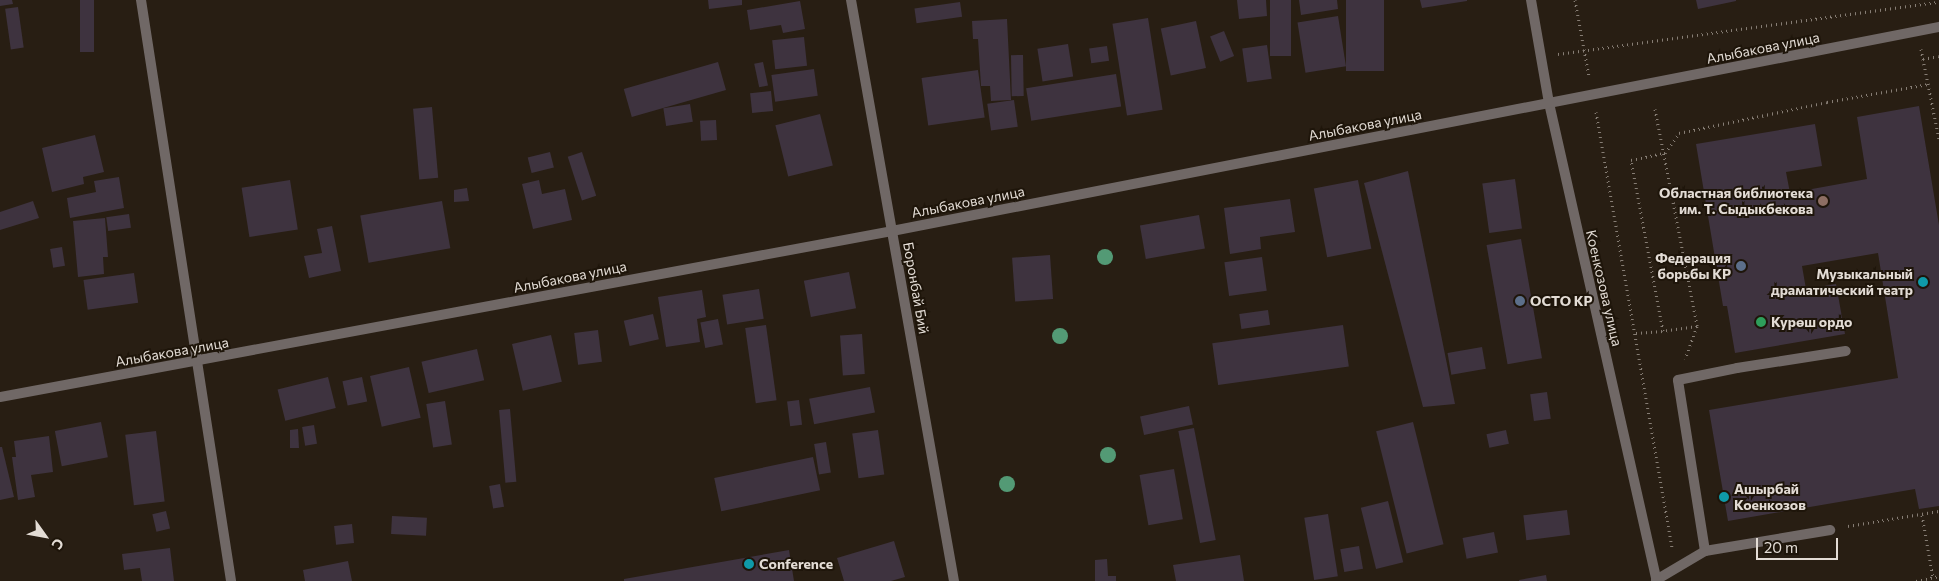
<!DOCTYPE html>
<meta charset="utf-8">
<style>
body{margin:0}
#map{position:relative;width:1939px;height:581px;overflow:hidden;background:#281e13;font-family:Commissioner,sans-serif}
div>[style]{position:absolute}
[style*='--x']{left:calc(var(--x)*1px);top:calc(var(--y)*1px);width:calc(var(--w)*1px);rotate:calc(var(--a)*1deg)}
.building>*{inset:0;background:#3e333f;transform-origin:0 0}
.path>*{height:3px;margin-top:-1.5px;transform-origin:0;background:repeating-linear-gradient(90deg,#867d74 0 1px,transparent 0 5px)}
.service>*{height:10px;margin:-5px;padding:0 5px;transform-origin:5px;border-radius:5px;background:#706866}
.minor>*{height:10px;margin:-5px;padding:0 5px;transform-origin:5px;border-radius:5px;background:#706866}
.tertiary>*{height:10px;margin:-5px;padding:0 5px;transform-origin:5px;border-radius:5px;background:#706866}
.trees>*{width:16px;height:16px;margin:-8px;border-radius:50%;background:#539a75}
.dots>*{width:14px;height:14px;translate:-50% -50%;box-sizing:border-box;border:2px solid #1e150a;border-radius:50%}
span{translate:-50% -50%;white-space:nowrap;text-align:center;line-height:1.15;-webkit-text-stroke:4px #1e150a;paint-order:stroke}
.street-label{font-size:14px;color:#e3dcd5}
.poi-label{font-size:14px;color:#e3dcd5;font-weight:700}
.right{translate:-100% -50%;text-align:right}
.left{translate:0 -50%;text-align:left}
.north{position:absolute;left:20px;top:511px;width:50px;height:50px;-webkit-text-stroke:4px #1e150a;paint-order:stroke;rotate:122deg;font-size:14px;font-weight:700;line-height:20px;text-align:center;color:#e3dcd5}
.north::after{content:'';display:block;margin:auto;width:18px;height:22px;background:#e3dcd5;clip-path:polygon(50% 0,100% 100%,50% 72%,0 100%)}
.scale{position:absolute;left:1756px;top:538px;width:82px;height:22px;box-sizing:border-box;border:2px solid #e3dcd5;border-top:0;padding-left:6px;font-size:15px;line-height:18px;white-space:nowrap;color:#e3dcd5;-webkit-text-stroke:4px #1e150a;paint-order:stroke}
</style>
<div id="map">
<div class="building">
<div style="clip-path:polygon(0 0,12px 0,13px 4px,0 6px)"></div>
<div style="left:80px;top:0;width:14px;height:52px"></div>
<div style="clip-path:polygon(708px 0,742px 0,742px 5px,709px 9px)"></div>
<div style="clip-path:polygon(1237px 0,1266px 0,1267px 16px,1239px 19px)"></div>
<div style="left:1270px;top:0;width:21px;height:56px"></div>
<div style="clip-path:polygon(1299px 0,1337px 0,1338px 9px,1301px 15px)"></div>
<div style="left:1346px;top:0;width:38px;height:71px"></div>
<div style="clip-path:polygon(1420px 0,1467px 0,1467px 1px,1422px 8px)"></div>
<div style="clip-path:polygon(1696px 0,1736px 0,1736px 1px,1698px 9px)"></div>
<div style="clip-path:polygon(800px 1px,805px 29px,783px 33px,781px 25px,750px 30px,747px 10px)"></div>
<div style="left:960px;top:2px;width:15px;height:46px;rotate:82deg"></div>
<div style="left:18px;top:7px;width:41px;height:13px;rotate:82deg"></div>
<div style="left:1338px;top:16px;width:51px;height:41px;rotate:81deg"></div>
<div style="left:1148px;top:18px;width:93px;height:36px;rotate:81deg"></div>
<div style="clip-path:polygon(1007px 19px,1011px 100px,991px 101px,990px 86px,981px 86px,978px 39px,973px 39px,972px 21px)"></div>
<div style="left:1196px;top:21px;width:48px;height:36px;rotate:78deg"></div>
<div style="left:1224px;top:31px;width:27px;height:15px;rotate:68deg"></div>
<div style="left:804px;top:37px;width:29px;height:32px;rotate:84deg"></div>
<div style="left:1068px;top:44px;width:33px;height:31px;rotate:81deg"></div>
<div style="left:1267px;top:45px;width:34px;height:25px;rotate:82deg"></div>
<div style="left:1107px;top:46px;width:15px;height:18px;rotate:82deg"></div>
<div style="left:1023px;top:55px;width:41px;height:12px;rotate:89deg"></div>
<div style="left:718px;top:62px;width:29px;height:98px;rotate:74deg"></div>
<div style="left:763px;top:62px;width:24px;height:9px;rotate:78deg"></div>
<div style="left:814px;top:69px;width:27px;height:43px;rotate:82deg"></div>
<div style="left:978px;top:70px;width:48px;height:57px;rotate:82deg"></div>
<div style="left:1116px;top:74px;width:33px;height:91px;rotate:81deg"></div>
<div style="left:771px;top:91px;width:20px;height:21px;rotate:84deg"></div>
<div style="left:1014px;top:100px;width:27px;height:27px;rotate:82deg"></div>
<div style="left:690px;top:104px;width:18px;height:27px;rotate:81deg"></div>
<div style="clip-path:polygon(1919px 106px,1939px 225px,1939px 506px,1919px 509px,1915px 489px,1728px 521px,1709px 410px,1898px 378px,1878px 253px,1802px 266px,1806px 289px,1836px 284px,1845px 334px,1735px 353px,1727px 306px,1723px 306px,1696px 144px,1815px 124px,1822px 166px,1786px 172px,1790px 193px,1867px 179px,1857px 117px)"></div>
<div style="left:432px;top:107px;width:71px;height:19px;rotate:85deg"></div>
<div style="left:820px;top:114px;width:53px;height:46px;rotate:76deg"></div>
<div style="left:716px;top:120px;width:20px;height:16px;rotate:87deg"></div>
<div style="clip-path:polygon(95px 135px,104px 172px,83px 177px,84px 184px,52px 192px,42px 148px)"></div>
<div style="left:550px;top:152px;width:16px;height:23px;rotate:76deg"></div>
<div style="left:582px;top:152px;width:46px;height:15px;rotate:72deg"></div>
<div style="clip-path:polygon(1408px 171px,1455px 404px,1423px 407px,1364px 183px)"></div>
<div style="clip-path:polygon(119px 177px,124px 208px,70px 218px,67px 198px,96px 192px,94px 181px)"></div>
<div style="left:1515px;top:179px;width:50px;height:33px;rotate:82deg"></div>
<div style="left:290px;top:180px;width:50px;height:49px;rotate:81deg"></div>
<div style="clip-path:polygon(539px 180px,542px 194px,565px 189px,572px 220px,533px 229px,522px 184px)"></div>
<div style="left:1358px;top:180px;width:70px;height:45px;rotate:79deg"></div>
<div style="clip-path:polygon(467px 188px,469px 201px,454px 202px,454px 190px)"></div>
<div style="clip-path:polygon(1290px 199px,1295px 232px,1260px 237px,1261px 249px,1230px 254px,1224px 208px)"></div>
<div style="clip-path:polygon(33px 201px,39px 218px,0 230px,0 212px)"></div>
<div style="left:442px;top:201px;width:48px;height:83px;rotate:80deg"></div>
<div style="left:129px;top:214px;width:14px;height:23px;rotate:82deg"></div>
<div style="left:1199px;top:215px;width:34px;height:60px;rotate:80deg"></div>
<div style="clip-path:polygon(105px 218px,108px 257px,103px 257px,104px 274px,78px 277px,73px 221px)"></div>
<div style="clip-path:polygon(332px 226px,341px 271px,309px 278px,304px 256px,322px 253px,317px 229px)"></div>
<div style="left:1521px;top:239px;width:121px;height:35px;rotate:80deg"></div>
<div style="left:62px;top:247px;width:19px;height:12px;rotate:81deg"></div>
<div style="left:1050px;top:255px;width:44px;height:38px;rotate:86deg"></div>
<div style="left:1262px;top:257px;width:34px;height:38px;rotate:82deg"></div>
<div style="left:849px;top:272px;width:37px;height:46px;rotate:79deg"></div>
<div style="left:134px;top:273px;width:30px;height:51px;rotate:82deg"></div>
<div style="left:759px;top:289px;width:30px;height:37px;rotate:81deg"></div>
<div style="clip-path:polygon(702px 290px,706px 317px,697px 319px,700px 342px,666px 347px,658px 297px)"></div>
<div style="left:1268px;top:310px;width:15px;height:29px;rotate:82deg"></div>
<div style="left:653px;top:314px;width:26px;height:30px;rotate:77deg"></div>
<div style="left:718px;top:319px;width:26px;height:18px;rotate:79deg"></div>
<div style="left:766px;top:325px;width:76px;height:21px;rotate:82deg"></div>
<div style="left:1343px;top:325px;width:42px;height:132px;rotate:82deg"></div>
<div style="left:598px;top:330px;width:32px;height:24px;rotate:83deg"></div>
<div style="left:862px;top:334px;width:40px;height:22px;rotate:86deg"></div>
<div style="left:551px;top:335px;width:48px;height:40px;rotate:77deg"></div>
<div style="left:1482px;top:347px;width:22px;height:35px;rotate:80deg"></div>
<div style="left:477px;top:349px;width:32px;height:57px;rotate:77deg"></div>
<div style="left:409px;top:367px;width:52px;height:40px;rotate:77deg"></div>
<div style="left:328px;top:377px;width:32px;height:52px;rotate:76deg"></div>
<div style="left:362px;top:377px;width:25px;height:20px;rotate:78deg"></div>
<div style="left:870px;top:387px;width:26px;height:62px;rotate:79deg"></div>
<div style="left:1547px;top:392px;width:27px;height:17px;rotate:82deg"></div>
<div style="left:799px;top:400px;width:25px;height:12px;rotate:83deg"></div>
<div style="left:445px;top:401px;width:44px;height:19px;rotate:81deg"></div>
<div style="left:1189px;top:406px;width:19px;height:50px;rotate:78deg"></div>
<div style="left:510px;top:409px;width:73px;height:11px;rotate:85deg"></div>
<div style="left:101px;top:422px;width:36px;height:47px;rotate:79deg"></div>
<div style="left:1413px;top:422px;width:126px;height:38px;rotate:76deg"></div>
<div style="left:314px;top:425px;width:19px;height:12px;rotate:81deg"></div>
<div style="left:1194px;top:428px;width:114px;height:16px;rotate:79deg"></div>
<div style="clip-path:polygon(298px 429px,299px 448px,290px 448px,290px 430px)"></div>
<div style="left:878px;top:430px;width:45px;height:26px;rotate:82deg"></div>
<div style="left:1506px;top:430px;width:14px;height:20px;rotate:78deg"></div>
<div style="left:156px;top:431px;width:71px;height:31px;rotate:83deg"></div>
<div style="clip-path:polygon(49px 436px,53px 472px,31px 475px,35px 497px,18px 500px,12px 457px,16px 457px,14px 441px)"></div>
<div style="left:826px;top:442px;width:31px;height:12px;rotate:81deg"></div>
<div style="clip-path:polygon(0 447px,2px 447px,14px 497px,0 500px)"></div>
<div style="left:813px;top:457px;width:34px;height:101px;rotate:78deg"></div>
<div style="left:1174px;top:469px;width:51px;height:35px;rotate:80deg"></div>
<div style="left:500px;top:484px;width:23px;height:11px;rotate:80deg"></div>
<div style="left:1388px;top:501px;width:63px;height:28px;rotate:76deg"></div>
<div style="left:1567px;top:510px;width:25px;height:44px;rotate:83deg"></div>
<div style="left:166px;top:511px;width:18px;height:14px;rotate:77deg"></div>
<div style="left:1328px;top:514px;width:63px;height:24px;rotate:81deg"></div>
<div style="left:392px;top:516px;width:35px;height:18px;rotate:3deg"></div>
<div style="left:352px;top:524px;width:19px;height:18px;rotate:84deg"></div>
<div style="left:1494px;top:532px;width:21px;height:32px;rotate:79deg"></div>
<div style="clip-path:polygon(894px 541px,905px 577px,891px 581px,844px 581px,837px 558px)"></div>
<div style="left:1359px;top:546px;width:23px;height:19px;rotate:80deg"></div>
<div style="clip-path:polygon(170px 548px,174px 581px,142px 581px,140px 568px,124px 570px,122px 554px)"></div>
<div style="clip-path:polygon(789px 550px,794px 581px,624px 581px,624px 579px)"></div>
<div style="clip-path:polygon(1240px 555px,1244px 581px,1176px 581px,1173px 565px)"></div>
<div style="clip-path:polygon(1107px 559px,1108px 576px,1116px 576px,1116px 581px,1095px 581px,1095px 560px)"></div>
<div style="clip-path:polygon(348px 561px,352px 581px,305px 581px,303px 570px)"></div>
<div style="clip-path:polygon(1546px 575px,1547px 581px,1519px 581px,1519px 580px)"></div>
</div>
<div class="path">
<div style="--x:1575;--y:0;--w:77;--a:79.6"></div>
<div style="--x:1921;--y:49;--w:92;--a:78.7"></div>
<div style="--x:1558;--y:54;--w:385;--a:-7.8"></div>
<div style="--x:1923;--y:59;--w:16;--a:-11"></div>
<div style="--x:1655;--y:109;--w:221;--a:79"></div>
<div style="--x:1697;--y:326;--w:35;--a:110"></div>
<div style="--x:1596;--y:112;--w:444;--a:80.1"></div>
<div style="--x:1697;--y:326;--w:34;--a:172"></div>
<div style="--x:1663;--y:331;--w:174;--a:-100.6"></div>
<div style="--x:1631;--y:160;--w:35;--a:-12"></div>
<div style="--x:1665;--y:153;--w:24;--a:-55"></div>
<div style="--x:1679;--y:133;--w:151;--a:-11.8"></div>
<div style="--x:1827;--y:102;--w:103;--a:-10.1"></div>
<div style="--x:1636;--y:333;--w:27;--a:-4"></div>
<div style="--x:1922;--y:515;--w:64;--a:80.1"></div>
<div style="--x:1848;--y:526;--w:92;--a:-9.4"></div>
<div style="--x:1916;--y:581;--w:24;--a:-12"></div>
</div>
<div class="service">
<div style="--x:1705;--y:551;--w:173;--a:-99"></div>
<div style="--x:1678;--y:380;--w:60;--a:-11.5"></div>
<div style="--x:1737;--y:368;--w:110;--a:-8.9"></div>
<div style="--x:1656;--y:580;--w:57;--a:-30.6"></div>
<div style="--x:1705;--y:551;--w:127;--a:-9.5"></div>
</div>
<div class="minor">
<div style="--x:141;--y:0;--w:588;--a:81.19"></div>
<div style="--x:1531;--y:0;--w:105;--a:80.1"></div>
<div style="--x:1549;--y:103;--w:490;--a:77.3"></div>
<div style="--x:0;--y:397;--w:907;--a:-10.54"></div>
<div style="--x:892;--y:231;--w:1067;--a:-11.03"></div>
</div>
<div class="tertiary">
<div style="--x:851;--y:0;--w:590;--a:79.95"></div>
</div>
<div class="trees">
<div style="left:1105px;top:257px"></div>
<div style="left:1060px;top:336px"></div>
<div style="left:1108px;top:455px"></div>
<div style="left:1007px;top:484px"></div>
</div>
<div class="dots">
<div style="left:1823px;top:201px;background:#8d6e63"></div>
<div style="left:1741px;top:266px;background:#5c6f8a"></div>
<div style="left:1923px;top:282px;background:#0f9aa8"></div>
<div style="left:1520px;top:301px;background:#5c6f8a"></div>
<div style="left:1761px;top:322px;background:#2e9e5b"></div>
<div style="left:1724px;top:497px;background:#0f9aa8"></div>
<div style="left:749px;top:564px;background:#0f9aa8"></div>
</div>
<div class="street-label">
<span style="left:1763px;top:48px;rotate:-11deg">Алыбакова улица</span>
<span style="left:1365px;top:125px;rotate:-11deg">Алыбакова улица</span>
<span style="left:968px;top:202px;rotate:-11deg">Алыбакова улица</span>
<span style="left:570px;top:277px;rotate:-11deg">Алыбакова улица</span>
<span style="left:916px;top:288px;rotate:80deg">Боронбай Бий</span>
<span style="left:1604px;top:288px;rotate:77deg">Коенкозова улица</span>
<span style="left:172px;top:352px;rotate:-10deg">Алыбакова улица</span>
</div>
<div class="poi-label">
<span class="right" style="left:1813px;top:201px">Областная библиотека<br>им. Т. Сыдыкбекова</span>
<span class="right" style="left:1731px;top:266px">Федерация<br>борьбы КР</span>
<span class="right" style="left:1913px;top:282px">Музыкальный<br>драматический театр</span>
<span class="left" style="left:1530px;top:301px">ОСТО КР</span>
<span class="left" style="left:1771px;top:322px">Курөш ордо</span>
<span class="left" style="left:1734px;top:497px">Ашырбай<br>Коенкозов</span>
<span class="left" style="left:759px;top:564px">Conference</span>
</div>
<div class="north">С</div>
<div class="scale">20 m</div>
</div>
